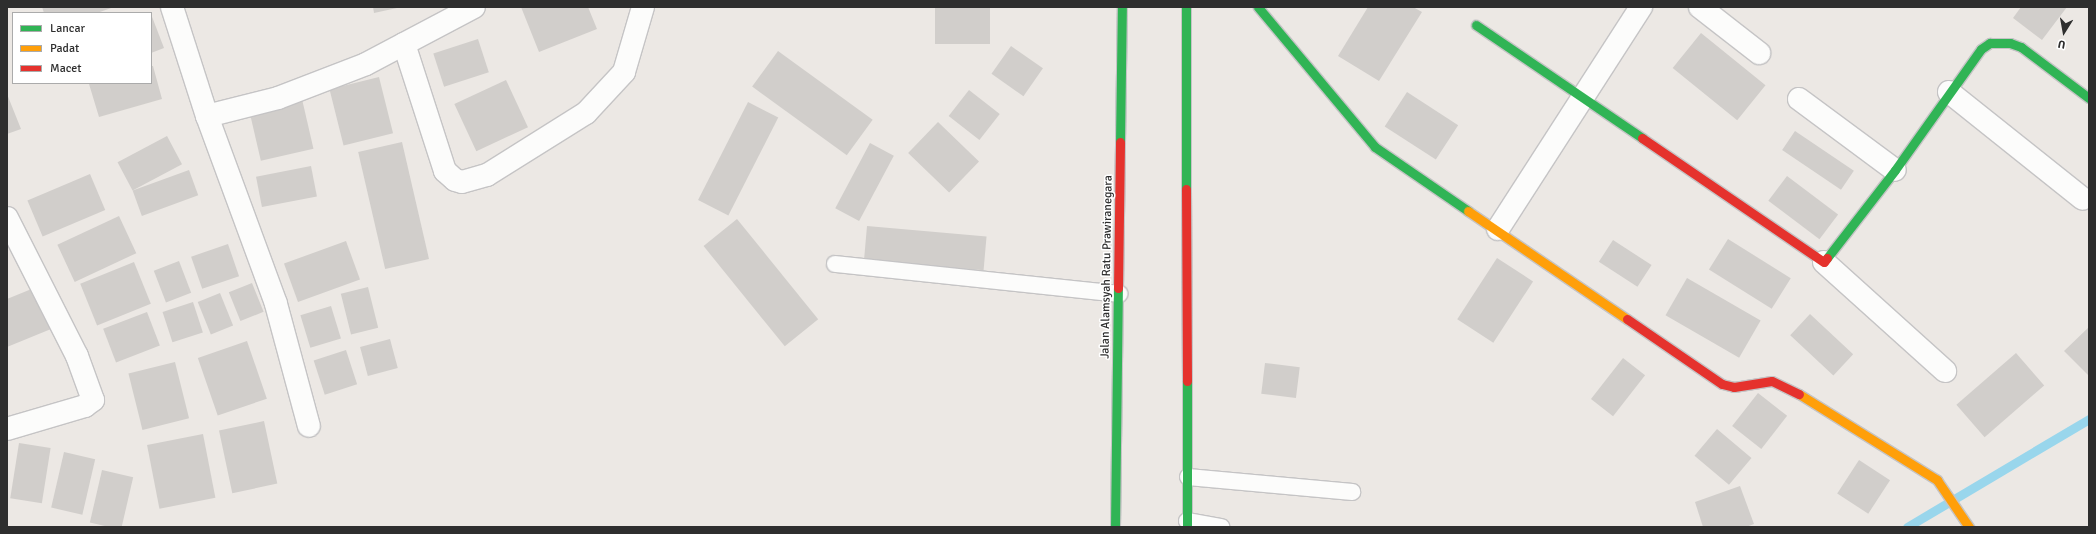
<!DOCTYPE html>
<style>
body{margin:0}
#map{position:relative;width:2096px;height:534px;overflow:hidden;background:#ece8e4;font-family:Signika,sans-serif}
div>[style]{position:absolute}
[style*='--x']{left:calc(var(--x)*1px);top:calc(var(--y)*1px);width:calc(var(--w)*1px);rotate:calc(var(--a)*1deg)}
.stream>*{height:9px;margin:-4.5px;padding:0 4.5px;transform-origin:4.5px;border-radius:4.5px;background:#99d6ec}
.building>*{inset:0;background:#d1cecb;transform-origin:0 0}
.roads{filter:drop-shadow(1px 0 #c5c4c5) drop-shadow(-1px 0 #c5c4c5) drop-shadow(0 1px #c5c4c5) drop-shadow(0 -1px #c5c4c5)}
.lane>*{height:16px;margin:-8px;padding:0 8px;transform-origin:8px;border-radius:8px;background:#fcfcfb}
.street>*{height:22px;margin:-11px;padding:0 11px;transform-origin:11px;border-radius:11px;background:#fcfcfb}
.fast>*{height:9px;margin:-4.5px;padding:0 4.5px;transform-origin:4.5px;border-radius:4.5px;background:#30b455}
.slow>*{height:9px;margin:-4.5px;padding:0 4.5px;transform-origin:4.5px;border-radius:4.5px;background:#ff9f0a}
.jam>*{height:9px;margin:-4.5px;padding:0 4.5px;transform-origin:4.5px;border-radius:4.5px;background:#e5322d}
span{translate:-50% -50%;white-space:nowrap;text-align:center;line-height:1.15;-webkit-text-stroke:3px #fff;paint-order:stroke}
.street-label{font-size:12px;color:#2e2e2e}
.frame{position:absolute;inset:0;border:8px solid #2e2e2e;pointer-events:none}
.legend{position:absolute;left:12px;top:12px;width:140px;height:72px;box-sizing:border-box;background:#fff;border:1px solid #ababab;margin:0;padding:5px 7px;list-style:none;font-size:12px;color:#2e2e2e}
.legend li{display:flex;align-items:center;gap:8px;height:20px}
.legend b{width:20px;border:1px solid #ababab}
.north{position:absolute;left:2044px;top:12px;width:40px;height:40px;-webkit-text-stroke:3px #fff;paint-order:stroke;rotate:191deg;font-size:11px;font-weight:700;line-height:16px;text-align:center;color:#2e2e2e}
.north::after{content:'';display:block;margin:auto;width:14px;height:18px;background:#2e2e2e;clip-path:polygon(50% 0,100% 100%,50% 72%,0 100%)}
</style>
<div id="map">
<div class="stream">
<div style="--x:1907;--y:527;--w:212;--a:-30.7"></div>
</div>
<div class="building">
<div style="clip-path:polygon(42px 7px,114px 7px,97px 13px,44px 13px)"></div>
<div style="clip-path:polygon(373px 7px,397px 7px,397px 8px,374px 13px)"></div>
<div style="clip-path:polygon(521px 7px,588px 7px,597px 29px,539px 52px)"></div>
<div style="left:935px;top:7px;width:55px;height:37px"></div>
<div style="clip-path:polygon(1368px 7px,1413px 7px,1422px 12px,1379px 81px,1338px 56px)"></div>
<div style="clip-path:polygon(2021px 7px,2067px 7px,2042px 40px,2013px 18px)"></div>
<div style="clip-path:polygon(151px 14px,164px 48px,151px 53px)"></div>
<div style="left:1701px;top:33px;width:83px;height:45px;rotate:39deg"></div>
<div style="left:478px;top:39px;width:35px;height:47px;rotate:72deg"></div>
<div style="left:1011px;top:46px;width:39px;height:34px;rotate:35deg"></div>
<div style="left:778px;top:51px;width:117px;height:44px;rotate:36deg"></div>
<div style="clip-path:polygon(151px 66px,153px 66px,162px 99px,99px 117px,89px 84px,151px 83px)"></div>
<div style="left:379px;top:77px;width:58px;height:51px;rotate:76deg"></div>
<div style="left:506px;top:80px;width:52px;height:57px;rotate:65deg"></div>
<div style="left:969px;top:90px;width:39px;height:33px;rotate:38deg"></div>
<div style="left:1407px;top:92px;width:61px;height:41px;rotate:33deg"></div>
<div style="clip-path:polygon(7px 94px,21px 129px,7px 134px)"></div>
<div style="left:302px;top:99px;width:51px;height:54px;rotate:77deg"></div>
<div style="left:748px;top:102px;width:34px;height:110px;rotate:27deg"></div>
<div style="left:938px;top:122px;width:57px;height:43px;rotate:44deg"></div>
<div style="left:1795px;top:131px;width:71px;height:23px;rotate:34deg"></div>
<div style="left:167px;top:136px;width:32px;height:56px;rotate:62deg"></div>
<div style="left:402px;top:142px;width:120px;height:45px;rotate:77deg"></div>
<div style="left:870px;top:143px;width:27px;height:74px;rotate:28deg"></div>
<div style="left:311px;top:166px;width:31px;height:56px;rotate:79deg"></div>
<div style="left:189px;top:170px;width:27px;height:60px;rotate:70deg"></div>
<div style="left:90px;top:174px;width:39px;height:68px;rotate:67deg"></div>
<div style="left:1787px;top:176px;width:64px;height:31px;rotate:37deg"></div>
<div style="left:119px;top:216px;width:41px;height:68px;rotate:65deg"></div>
<div style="left:737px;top:219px;width:129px;height:43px;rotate:51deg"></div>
<div style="left:867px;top:226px;width:120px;height:34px;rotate:5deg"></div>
<div style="left:1728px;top:239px;width:74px;height:36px;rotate:32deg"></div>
<div style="left:1613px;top:240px;width:46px;height:26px;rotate:33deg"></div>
<div style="left:346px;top:241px;width:41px;height:66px;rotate:70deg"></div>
<div style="left:228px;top:244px;width:34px;height:39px;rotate:71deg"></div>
<div style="left:1497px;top:258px;width:43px;height:73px;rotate:33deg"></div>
<div style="left:179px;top:261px;width:34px;height:27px;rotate:69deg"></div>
<div style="left:134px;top:262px;width:45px;height:58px;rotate:68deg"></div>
<div style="left:1687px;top:278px;width:85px;height:43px;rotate:30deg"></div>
<div style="left:252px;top:283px;width:31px;height:25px;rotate:68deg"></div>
<div style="left:368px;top:287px;width:42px;height:28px;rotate:76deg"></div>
<div style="clip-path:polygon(34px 288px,51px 329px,7px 347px,7px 299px)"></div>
<div style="left:220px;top:293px;width:35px;height:24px;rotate:68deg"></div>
<div style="left:193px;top:302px;width:32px;height:32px;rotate:72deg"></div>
<div style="left:331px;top:306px;width:34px;height:32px;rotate:73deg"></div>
<div style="left:147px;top:312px;width:36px;height:47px;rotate:69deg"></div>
<div style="left:1810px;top:314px;width:59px;height:29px;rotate:43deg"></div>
<div style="clip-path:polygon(2089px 327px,2089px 373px,2088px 375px,2064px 351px)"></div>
<div style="left:390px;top:339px;width:30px;height:31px;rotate:75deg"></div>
<div style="left:247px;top:341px;width:61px;height:52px;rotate:71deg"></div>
<div style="left:346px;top:350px;width:36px;height:34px;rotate:72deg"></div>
<div style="left:2016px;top:353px;width:43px;height:79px;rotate:49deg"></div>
<div style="left:1623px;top:358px;width:28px;height:52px;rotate:38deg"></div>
<div style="left:175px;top:362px;width:58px;height:48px;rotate:76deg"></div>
<div style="left:1265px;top:363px;width:35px;height:31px;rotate:7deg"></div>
<div style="left:1758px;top:393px;width:37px;height:42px;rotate:38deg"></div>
<div style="left:264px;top:421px;width:64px;height:46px;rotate:78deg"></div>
<div style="left:1717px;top:429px;width:45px;height:35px;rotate:40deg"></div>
<div style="left:203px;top:434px;width:65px;height:57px;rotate:79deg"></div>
<div style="left:19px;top:443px;width:32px;height:56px;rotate:9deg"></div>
<div style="left:64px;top:452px;width:32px;height:57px;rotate:13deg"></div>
<div style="left:1859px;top:460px;width:37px;height:40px;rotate:33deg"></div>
<div style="left:102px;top:470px;width:32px;height:54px;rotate:13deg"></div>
<div style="clip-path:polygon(1740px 486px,1754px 524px,1746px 527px,1703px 527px,1695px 502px)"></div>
</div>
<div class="roads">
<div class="lane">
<div style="--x:835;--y:264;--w:286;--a:6"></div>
<div style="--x:1188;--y:477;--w:165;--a:5.2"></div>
<div style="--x:1187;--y:521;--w:35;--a:10"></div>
</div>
<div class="street">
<div style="--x:172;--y:7;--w:114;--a:72.2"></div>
<div style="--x:207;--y:116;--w:200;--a:69.8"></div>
<div style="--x:276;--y:304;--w:126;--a:74.9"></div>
<div style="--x:1700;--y:7;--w:75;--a:37.9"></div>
<div style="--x:404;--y:44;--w:133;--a:72.1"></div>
<div style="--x:445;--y:171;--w:13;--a:42"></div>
<div style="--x:455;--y:180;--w:7;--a:16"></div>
<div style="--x:462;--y:182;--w:26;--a:-16"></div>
<div style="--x:487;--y:175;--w:117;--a:-32.1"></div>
<div style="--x:586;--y:113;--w:56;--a:-47.2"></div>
<div style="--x:624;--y:72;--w:68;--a:-73.7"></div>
<div style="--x:1949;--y:92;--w:171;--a:38.6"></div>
<div style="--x:1799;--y:99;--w:119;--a:36.5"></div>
<div style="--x:207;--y:116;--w:73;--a:-14.2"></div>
<div style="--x:278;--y:98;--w:94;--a:-21.1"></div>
<div style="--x:366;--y:64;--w:122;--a:-27.8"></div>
<div style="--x:7;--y:218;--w:155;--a:63.1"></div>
<div style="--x:77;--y:356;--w:47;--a:70"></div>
<div style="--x:93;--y:400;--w:10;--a:143"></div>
<div style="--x:85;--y:406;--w:81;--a:163.6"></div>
<div style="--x:1498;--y:229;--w:264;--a:-57.2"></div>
<div style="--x:1824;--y:262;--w:163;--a:42"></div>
</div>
<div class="fast">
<div style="--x:1186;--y:7;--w:182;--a:90"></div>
<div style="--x:1258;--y:7;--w:182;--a:50.1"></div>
<div style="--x:1375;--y:147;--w:113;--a:34.5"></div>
<div style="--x:1476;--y:25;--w:201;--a:34.2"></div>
<div style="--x:1120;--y:142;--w:135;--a:-89.2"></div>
<div style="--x:1827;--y:258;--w:111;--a:-52.3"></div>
<div style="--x:1895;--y:170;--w:148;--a:-54.6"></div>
<div style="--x:1981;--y:49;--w:11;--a:-34"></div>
<div style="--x:1990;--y:43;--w:20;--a:0"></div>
<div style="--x:2010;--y:43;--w:12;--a:20"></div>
<div style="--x:2021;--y:47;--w:85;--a:36.9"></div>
<div style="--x:1187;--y:381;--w:146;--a:90"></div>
<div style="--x:1115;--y:527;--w:239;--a:-89.3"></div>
</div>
<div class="slow">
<div style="--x:1468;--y:211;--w:192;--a:34.2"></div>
<div style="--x:1799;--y:394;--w:163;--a:31.9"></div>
<div style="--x:1937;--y:480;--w:57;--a:55.8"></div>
</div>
<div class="jam">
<div style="--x:1642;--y:138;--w:220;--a:34.3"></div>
<div style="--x:1824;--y:262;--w:5;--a:-53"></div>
<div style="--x:1186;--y:189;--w:192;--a:89.7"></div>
<div style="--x:1118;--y:288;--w:146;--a:-89.2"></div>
<div style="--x:1627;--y:319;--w:115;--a:34.4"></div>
<div style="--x:1722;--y:384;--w:12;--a:14"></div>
<div style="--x:1734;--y:387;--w:38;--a:-9"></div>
<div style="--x:1772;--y:381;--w:30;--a:26"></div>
</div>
</div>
<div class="street-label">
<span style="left:1107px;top:267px;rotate:-89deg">Jalan Alamsyah Ratu Prawiranegara</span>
</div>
<div class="frame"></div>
<ul class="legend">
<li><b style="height:5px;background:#30b455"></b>Lancar</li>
<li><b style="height:5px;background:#ff9f0a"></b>Padat</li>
<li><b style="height:5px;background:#e5322d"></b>Macet</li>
</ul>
<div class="north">U</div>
</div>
